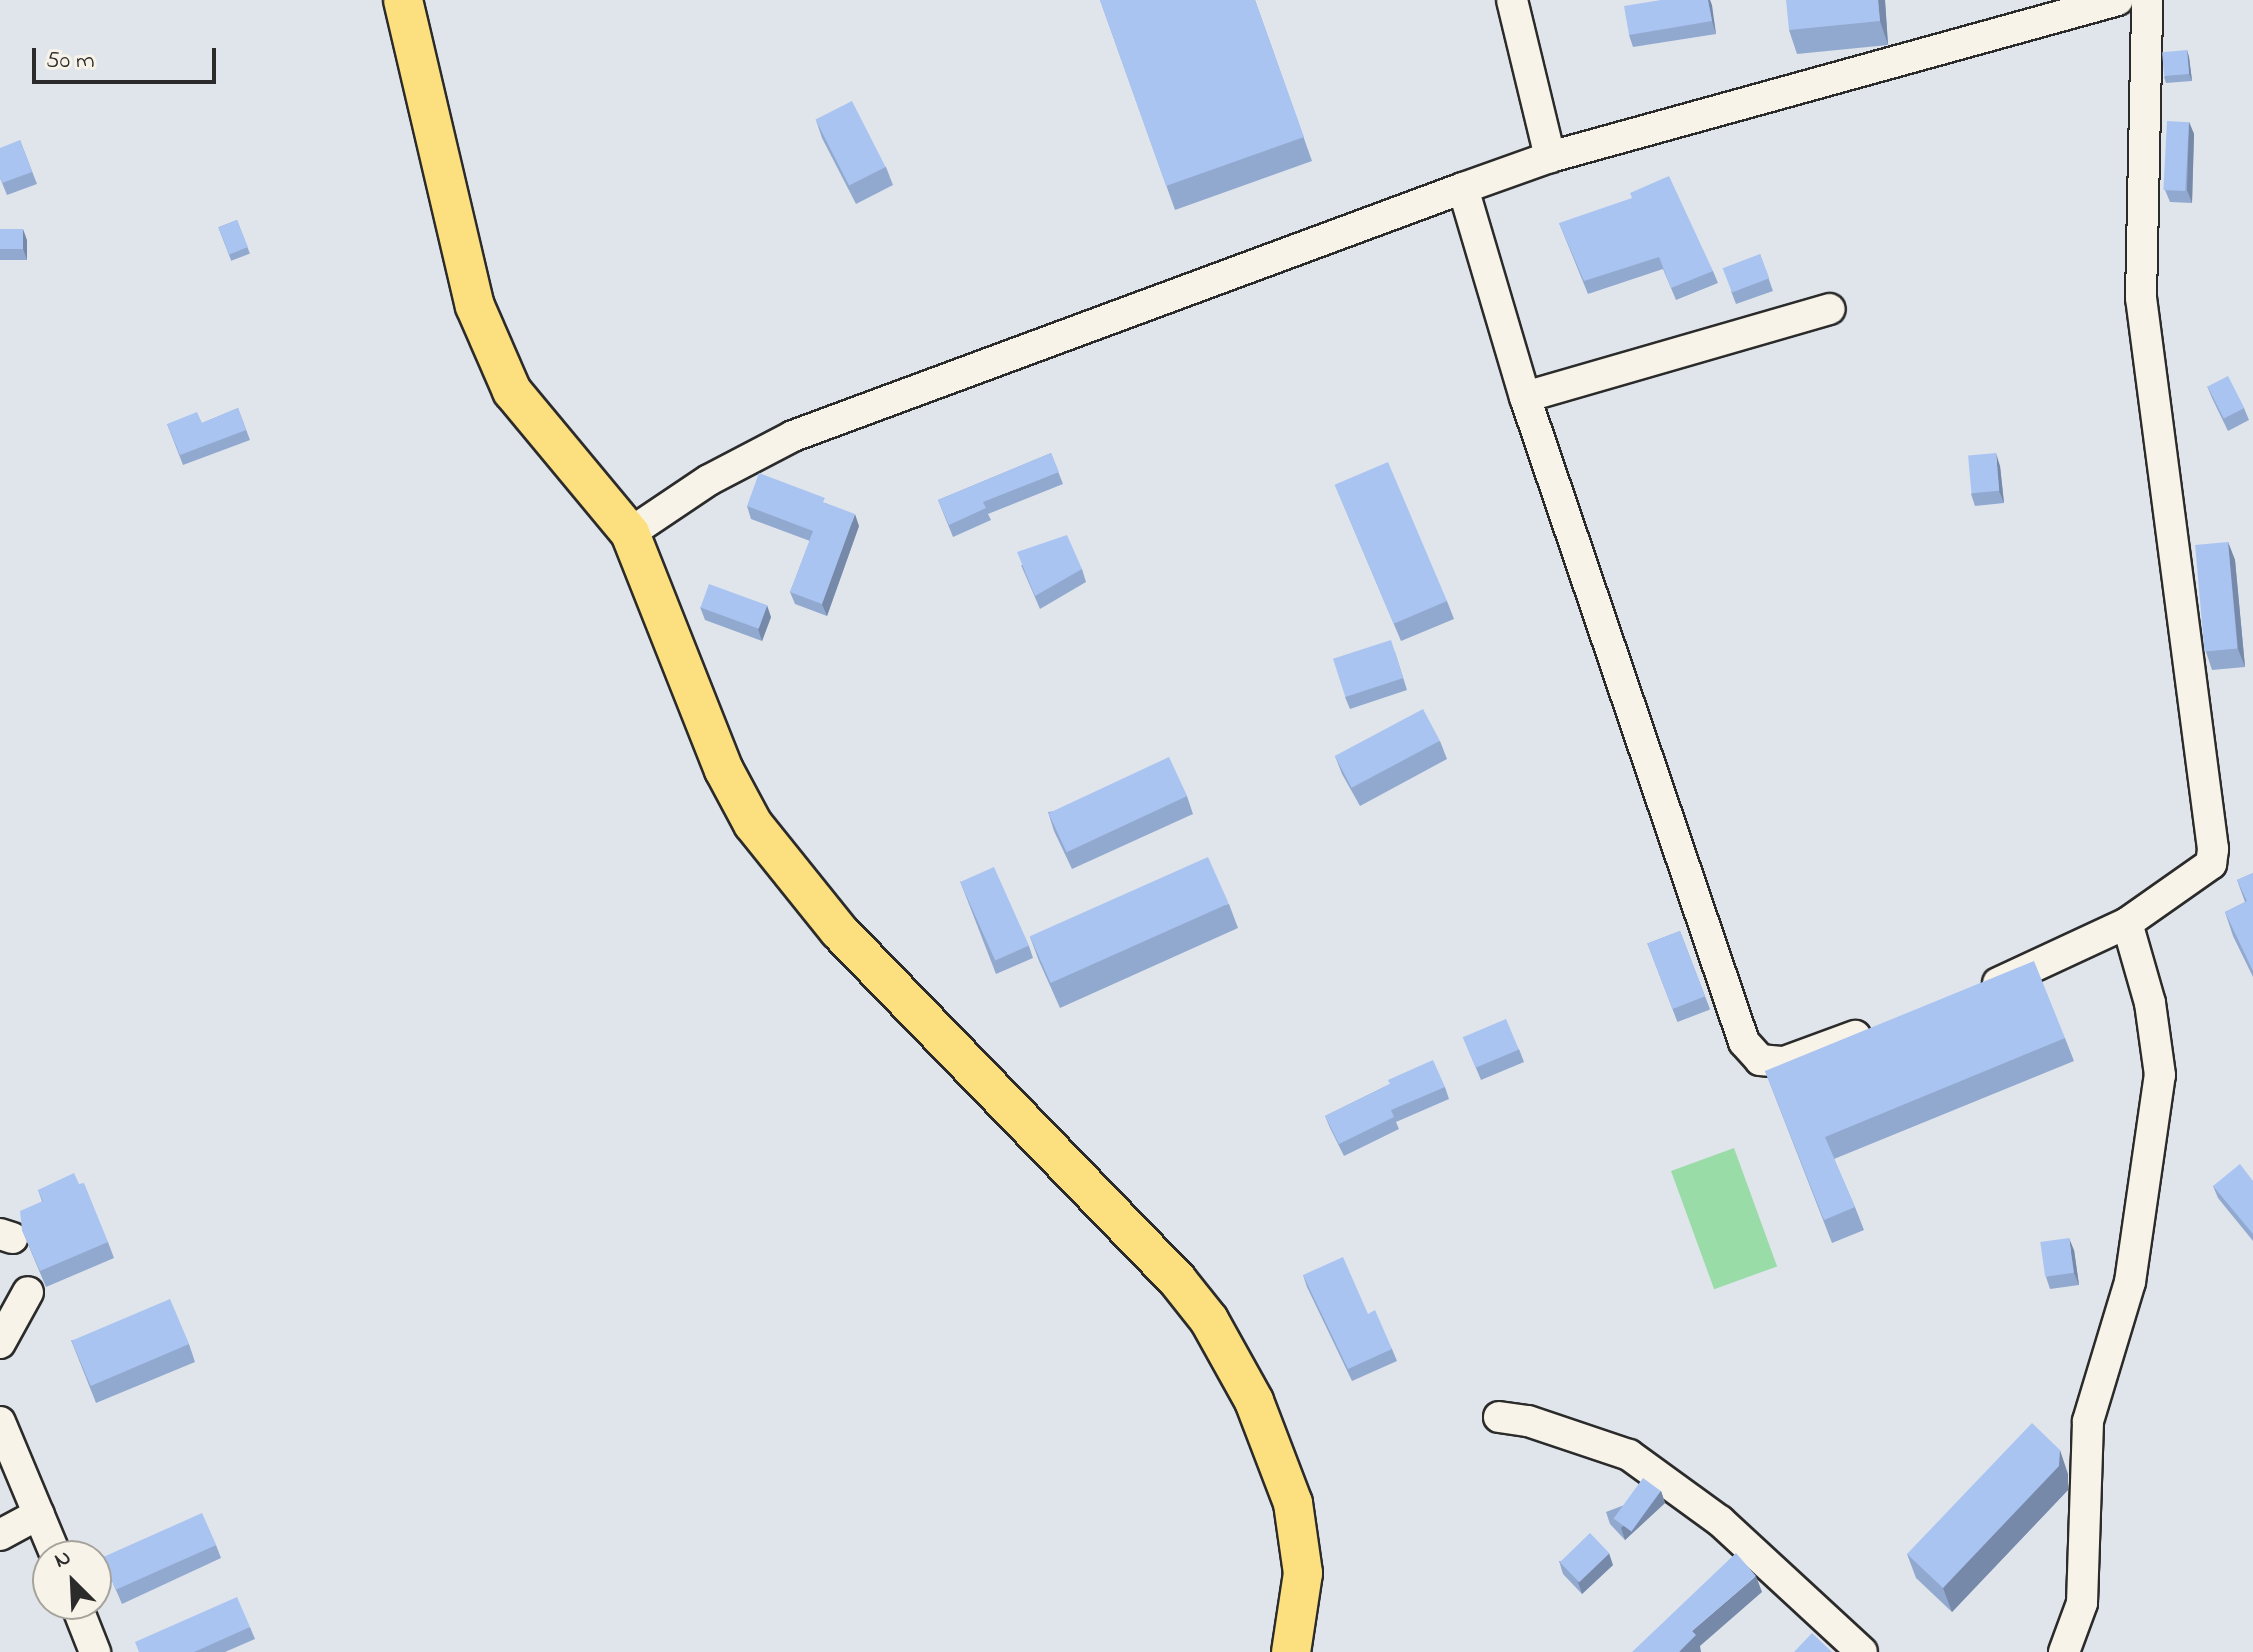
<!DOCTYPE html>
<style>
body{margin:0}
#map{position:relative;width:2253px;height:1652px;overflow:hidden;background:#e0e5eb;font-family:"Indie Flower",sans-serif}
div>[style]{position:absolute}
[style*='--x']{left:calc(var(--x)*1px);top:calc(var(--y)*1px);width:calc(var(--w)*1px);rotate:calc(var(--a)*1deg)}
.green>*{inset:0;background:#99dca7;transform-origin:0 0}
.roads{filter:drop-shadow(2px 0 #2b2b2b) drop-shadow(-2px 0 #2b2b2b) drop-shadow(0 2px #2b2b2b) drop-shadow(0 -2px #2b2b2b)}
.minor>*{height:30px;margin:-15px;padding:0 15px;transform-origin:15px;border-radius:15px;background:#f7f3e8}
.major>*{height:38px;margin:-19px;padding:0 19px;transform-origin:19px;border-radius:19px;background:#fce080}
.wall>*{inset:0;background:#92a9cf;transform-origin:0 0}
.shaded-wall>*{inset:0;background:#7789a9}
.building>*{inset:0;background:#aac4f1;transform-origin:0 0}
span{translate:-50% -50%;white-space:nowrap;text-align:center;line-height:1.15;-webkit-text-stroke:6px #f7f3e8;paint-order:stroke}
.north{position:absolute;left:32px;top:1540px;width:80px;height:80px;box-sizing:border-box;background:#f7f3e8;border:2px solid #a5a39c;border-radius:50%;rotate:336deg;font-size:22px;font-weight:700;line-height:32px;text-align:center;color:#2b2b2b}
.north::after{content:'';display:block;margin:auto;width:28px;height:36px;background:#2b2b2b;clip-path:polygon(50% 0,100% 100%,50% 72%,0 100%)}
.scale{position:absolute;left:32px;top:48px;width:184px;height:36px;box-sizing:border-box;border:4px solid #2b2b2b;border-top:0;padding-left:10px;font-size:24px;line-height:28px;white-space:nowrap;color:#2b2b2b;-webkit-text-stroke:6px #f7f3e8;paint-order:stroke}
</style>
<div id="map">
<div class="green">
<div style="left:1734px;top:1148px;width:126px;height:67px;rotate:70deg"></div>
</div>
<div class="roads">
<div class="minor">
<div style="--x:1512;--y:0;--w:162;--a:76.4"></div>
<div style="--x:1463;--y:188;--w:218;--a:73.5"></div>
<div style="--x:1525;--y:397;--w:681;--a:71.25"></div>
<div style="--x:1744;--y:1042;--w:24;--a:48"></div>
<div style="--x:1760;--y:1060;--w:24;--a:5"></div>
<div style="--x:1784;--y:1062;--w:76;--a:-20.1"></div>
<div style="--x:1525;--y:397;--w:317;--a:-16.1"></div>
<div style="--x:630;--y:533;--w:95;--a:-33.9"></div>
<div style="--x:709;--y:480;--w:95;--a:-27.6"></div>
<div style="--x:793;--y:436;--w:714;--a:-20.31"></div>
<div style="--x:1463;--y:188;--w:92;--a:-19.6"></div>
<div style="--x:1550;--y:157;--w:589;--a:-15.45"></div>
<div style="--x:1998;--y:983;--w:142;--a:-24.9"></div>
<div style="--x:2127;--y:923;--w:103;--a:-35.1"></div>
<div style="--x:2211;--y:864;--w:15;--a:-82"></div>
<div style="--x:2213;--y:849;--w:556;--a:-97.44"></div>
<div style="--x:2141;--y:298;--w:298;--a:-88.8"></div>
<div style="--x:0;--y:1234;--w:13;--a:18"></div>
<div style="--x:0;--y:1343;--w:58;--a:-61.2"></div>
<div style="--x:1499;--y:1417;--w:29;--a:8"></div>
<div style="--x:1528;--y:1421;--w:107;--a:18.6"></div>
<div style="--x:1629;--y:1455;--w:112;--a:36"></div>
<div style="--x:1720;--y:1521;--w:193;--a:42.7"></div>
<div style="--x:0;--y:1422;--w:145;--a:67.3"></div>
<div style="--x:0;--y:1535;--w:44;--a:-28.3"></div>
<div style="--x:76;--y:1604;--w:52;--a:68.4"></div>
<div style="--x:2064;--y:1652;--w:52;--a:-69.8"></div>
<div style="--x:2082;--y:1603;--w:182;--a:-88.1"></div>
<div style="--x:2088;--y:1421;--w:145;--a:-73.2"></div>
<div style="--x:2130;--y:1282;--w:209;--a:-81.8"></div>
<div style="--x:2160;--y:1075;--w:73;--a:-97.9"></div>
<div style="--x:2150;--y:1003;--w:83;--a:-106"></div>
</div>
<div class="major">
<div style="--x:403;--y:0;--w:314;--a:76.8"></div>
<div style="--x:475;--y:306;--w:93;--a:66.5"></div>
<div style="--x:512;--y:391;--w:185;--a:50.3"></div>
<div style="--x:630;--y:533;--w:255;--a:68.4"></div>
<div style="--x:724;--y:770;--w:61;--a:61.8"></div>
<div style="--x:753;--y:824;--w:137;--a:51.2"></div>
<div style="--x:839;--y:931;--w:487;--a:45.9"></div>
<div style="--x:1178;--y:1281;--w:50;--a:51.5"></div>
<div style="--x:1209;--y:1320;--w:93;--a:60.9"></div>
<div style="--x:1254;--y:1401;--w:109;--a:69.1"></div>
<div style="--x:1293;--y:1503;--w:71;--a:81.9"></div>
<div style="--x:1303;--y:1573;--w:80;--a:98.6"></div>
</div>
</div>
<div class="wall">
<div style="clip-path:polygon(1100px 0,1255px 0,1312px 161px,1175px 210px)"></div>
<div style="clip-path:polygon(1661px 0,1710px 0,1716px 34px,1633px 47px,1629px 35px)"></div>
<div style="clip-path:polygon(1885px 0,1888px 45px,1797px 54px,1789px 30px)"></div>
<div style="clip-path:polygon(2187px 50px,2189px 57px,2192px 81px,2166px 83px,2164px 77px)"></div>
<div style="clip-path:polygon(816px 120px,886px 167px,893px 185px,856px 204px,822px 138px)"></div>
<div style="clip-path:polygon(2189px 122px,2194px 134px,2192px 203px,2170px 202px,2165px 190px)"></div>
<div style="clip-path:polygon(20px 140px,37px 184px,7px 195px,0 178px)"></div>
<div style="left:237px;top:220px;width:36px;height:20px;rotate:69deg"></div>
<div style="clip-path:polygon(1559px 223px,1713px 271px,1718px 283px,1676px 300px,1663px 269px,1588px 294px)"></div>
<div style="clip-path:polygon(0 229px,27px 240px,27px 260px,0 260px)"></div>
<div style="clip-path:polygon(1760px 254px,1773px 291px,1736px 304px,1731px 291px)"></div>
<div style="clip-path:polygon(2207px 386px,2244px 408px,2249px 420px,2228px 431px,2212px 398px)"></div>
<div style="clip-path:polygon(238px 408px,250px 440px,183px 465px,167px 424px,202px 423px)"></div>
<div style="clip-path:polygon(1051px 453px,1063px 484px,988px 514px,991px 520px,953px 537px,938px 500px)"></div>
<div style="clip-path:polygon(2000px 466px,2004px 503px,1975px 506px,1971px 494px)"></div>
<div style="clip-path:polygon(1335px 485px,1447px 601px,1454px 619px,1401px 641px)"></div>
<div style="clip-path:polygon(826px 503px,859px 526px,827px 616px,795px 604px,790px 592px,810px 541px,751px 519px,747px 506px)"></div>
<div style="clip-path:polygon(2228px 542px,2235px 560px,2245px 667px,2212px 670px,2206px 652px)"></div>
<div style="clip-path:polygon(1021px 565px,1082px 569px,1086px 582px,1040px 609px)"></div>
<div style="clip-path:polygon(700px 607px,771px 617px,762px 641px,705px 620px)"></div>
<div style="clip-path:polygon(1395px 652px,1407px 690px,1350px 709px,1345px 697px)"></div>
<div style="clip-path:polygon(1440px 741px,1447px 759px,1360px 806px,1342px 774px,1335px 756px)"></div>
<div style="clip-path:polygon(1187px 796px,1193px 814px,1072px 869px,1054px 831px,1048px 812px)"></div>
<div style="clip-path:polygon(2253px 873px,2253px 977px,2233px 936px,2225px 912px,2245px 902px,2237px 880px)"></div>
<div style="clip-path:polygon(960px 881px,1029px 946px,1033px 958px,996px 974px)"></div>
<div style="clip-path:polygon(1229px 904px,1238px 928px,1060px 1008px,1039px 961px,1030px 937px)"></div>
<div style="left:1680px;top:931px;width:84px;height:35px;rotate:69deg"></div>
<div style="clip-path:polygon(1463px 1037px,1519px 1049px,1524px 1062px,1481px 1080px)"></div>
<div style="clip-path:polygon(2065px 1038px,2074px 1061px,1834px 1159px,1855px 1207px,1864px 1230px,1832px 1243px,1765px 1071px)"></div>
<div style="clip-path:polygon(1390px 1084px,1445px 1087px,1449px 1099px,1396px 1122px,1399px 1129px,1344px 1156px,1330px 1128px,1325px 1116px)"></div>
<div style="clip-path:polygon(2253px 1181px,2253px 1241px,2218px 1198px,2213px 1186px)"></div>
<div style="clip-path:polygon(38px 1190px,108px 1242px,114px 1258px,46px 1287px,22px 1230px,42px 1201px)"></div>
<div style="clip-path:polygon(2074px 1250px,2079px 1285px,2050px 1289px,2046px 1277px)"></div>
<div style="clip-path:polygon(1303px 1275px,1368px 1314px,1392px 1349px,1397px 1361px,1352px 1381px,1307px 1287px)"></div>
<div style="clip-path:polygon(71px 1340px,189px 1344px,195px 1362px,96px 1403px)"></div>
<div style="clip-path:polygon(2068px 1474px,2068px 1490px,1952px 1612px,1916px 1578px,1907px 1554px)"></div>
<div style="clip-path:polygon(1661px 1491px,1665px 1503px,1625px 1540px,1610px 1524px,1606px 1512px)"></div>
<div style="clip-path:polygon(216px 1545px,221px 1558px,122px 1604px,103px 1560px)"></div>
<div style="clip-path:polygon(1559px 1561px,1613px 1565px,1582px 1594px,1563px 1574px)"></div>
<div style="clip-path:polygon(250px 1627px,255px 1639px,225px 1652px,139px 1652px)"></div>
</div>
<div class="shaded-wall">
<div style="clip-path:polygon(1708px 0,1710px 0,1712px 5px,1716px 34px,1712px 21px)"></div>
<div style="clip-path:polygon(1878px 0,1885px 0,1888px 45px,1880px 21px)"></div>
<div style="clip-path:polygon(2187px 50px,2189px 57px,2192px 81px,2189px 74px)"></div>
<div style="clip-path:polygon(2189px 122px,2194px 134px,2192px 203px,2187px 190px)"></div>
<div style="clip-path:polygon(23px 229px,27px 240px,27px 260px,23px 249px)"></div>
<div style="clip-path:polygon(1996px 453px,2000px 466px,2004px 503px,1999px 491px)"></div>
<div style="clip-path:polygon(855px 514px,859px 526px,827px 616px,822px 604px)"></div>
<div style="clip-path:polygon(2228px 542px,2235px 560px,2245px 667px,2238px 649px)"></div>
<div style="clip-path:polygon(767px 605px,771px 617px,762px 641px,758px 629px)"></div>
<div style="clip-path:polygon(2069px 1238px,2074px 1250px,2079px 1285px,2074px 1273px)"></div>
<div style="clip-path:polygon(2060px 1450px,2068px 1474px,2068px 1490px,1952px 1612px,1943px 1588px)"></div>
<div style="clip-path:polygon(1661px 1491px,1665px 1503px,1625px 1540px,1621px 1528px)"></div>
<div style="clip-path:polygon(1609px 1553px,1613px 1565px,1582px 1594px,1578px 1582px)"></div>
<div style="clip-path:polygon(1756px 1576px,1762px 1592px,1700px 1646px,1701px 1652px,1679px 1652px,1692px 1631px)"></div>
</div>
<div class="building">
<div style="clip-path:polygon(1100px 0,1255px 0,1304px 137px,1166px 186px)"></div>
<div style="clip-path:polygon(1661px 0,1708px 0,1712px 21px,1629px 35px,1624px 6px)"></div>
<div style="clip-path:polygon(1786px 0,1878px 0,1880px 21px,1789px 30px)"></div>
<div style="left:2187px;top:50px;width:24px;height:25px;rotate:85deg"></div>
<div style="left:852px;top:101px;width:74px;height:41px;rotate:63deg"></div>
<div style="left:2167px;top:121px;width:22px;height:69px;rotate:3deg"></div>
<div style="clip-path:polygon(20px 140px,32px 172px,2px 183px,0 177px,0 148px)"></div>
<div style="clip-path:polygon(1669px 176px,1713px 271px,1671px 288px,1659px 257px,1584px 281px,1559px 223px,1632px 198px,1630px 193px)"></div>
<div style="left:237px;top:220px;width:29px;height:20px;rotate:68deg"></div>
<div style="left:0;top:229px;width:23px;height:20px"></div>
<div style="left:1760px;top:254px;width:26px;height:40px;rotate:69deg"></div>
<div style="left:2228px;top:376px;width:36px;height:23px;rotate:63deg"></div>
<div style="clip-path:polygon(238px 408px,246px 430px,180px 455px,167px 424px,197px 412px,202px 423px)"></div>
<div style="clip-path:polygon(1051px 453px,1059px 472px,983px 502px,986px 508px,949px 525px,938px 500px)"></div>
<div style="left:1996px;top:453px;width:38px;height:28px;rotate:85deg"></div>
<div style="left:1388px;top:462px;width:151px;height:58px;rotate:67deg"></div>
<div style="clip-path:polygon(759px 473px,825px 498px,823px 502px,855px 514px,822px 604px,790px 592px,813px 531px,747px 506px)"></div>
<div style="clip-path:polygon(1067px 535px,1082px 569px,1035px 596px,1017px 552px)"></div>
<div style="left:2228px;top:542px;width:107px;height:33px;rotate:85deg"></div>
<div style="left:709px;top:584px;width:62px;height:25px;rotate:20deg"></div>
<div style="left:1391px;top:640px;width:40px;height:61px;rotate:72deg"></div>
<div style="left:1423px;top:709px;width:36px;height:100px;rotate:62deg"></div>
<div style="left:1169px;top:757px;width:43px;height:133px;rotate:65deg"></div>
<div style="left:1208px;top:857px;width:51px;height:195px;rotate:66deg"></div>
<div style="left:994px;top:867px;width:86px;height:37px;rotate:66deg"></div>
<div style="clip-path:polygon(2253px 873px,2253px 971px,2225px 912px,2247px 901px,2237px 880px)"></div>
<div style="left:1680px;top:931px;width:70px;height:35px;rotate:69deg"></div>
<div style="clip-path:polygon(2034px 961px,2065px 1038px,1825px 1137px,1855px 1207px,1824px 1220px,1765px 1071px)"></div>
<div style="left:1506px;top:1019px;width:33px;height:47px;rotate:67deg"></div>
<div style="clip-path:polygon(1433px 1060px,1445px 1087px,1391px 1110px,1394px 1117px,1339px 1144px,1325px 1116px,1390px 1084px,1388px 1080px)"></div>
<div style="clip-path:polygon(2240px 1164px,2253px 1181px,2253px 1234px,2213px 1186px)"></div>
<div style="clip-path:polygon(74px 1173px,79px 1184px,84px 1183px,108px 1242px,40px 1271px,22px 1230px,20px 1211px,43px 1201px,38px 1190px)"></div>
<div style="left:2069px;top:1238px;width:35px;height:29px;rotate:82deg"></div>
<div style="clip-path:polygon(1343px 1257px,1368px 1314px,1375px 1310px,1392px 1349px,1348px 1369px,1303px 1275px)"></div>
<div style="left:170px;top:1299px;width:49px;height:107px;rotate:67deg"></div>
<div style="clip-path:polygon(2032px 1423px,2060px 1450px,2059px 1466px,1943px 1588px,1907px 1554px)"></div>
<div style="left:1643px;top:1478px;width:22px;height:50px;rotate:36deg"></div>
<div style="left:202px;top:1513px;width:35px;height:110px;rotate:66deg"></div>
<div style="left:1590px;top:1533px;width:28px;height:42px;rotate:46deg"></div>
<div style="clip-path:polygon(1736px 1553px,1756px 1576px,1692px 1631px,1696px 1635px,1679px 1652px,1632px 1652px)"></div>
<div style="clip-path:polygon(237px 1597px,250px 1627px,194px 1652px,139px 1652px,135px 1642px)"></div>
<div style="clip-path:polygon(1812px 1633px,1832px 1652px,1794px 1652px)"></div>
</div>
<div class="north">N</div>
<div class="scale">50 m</div>
</div>
